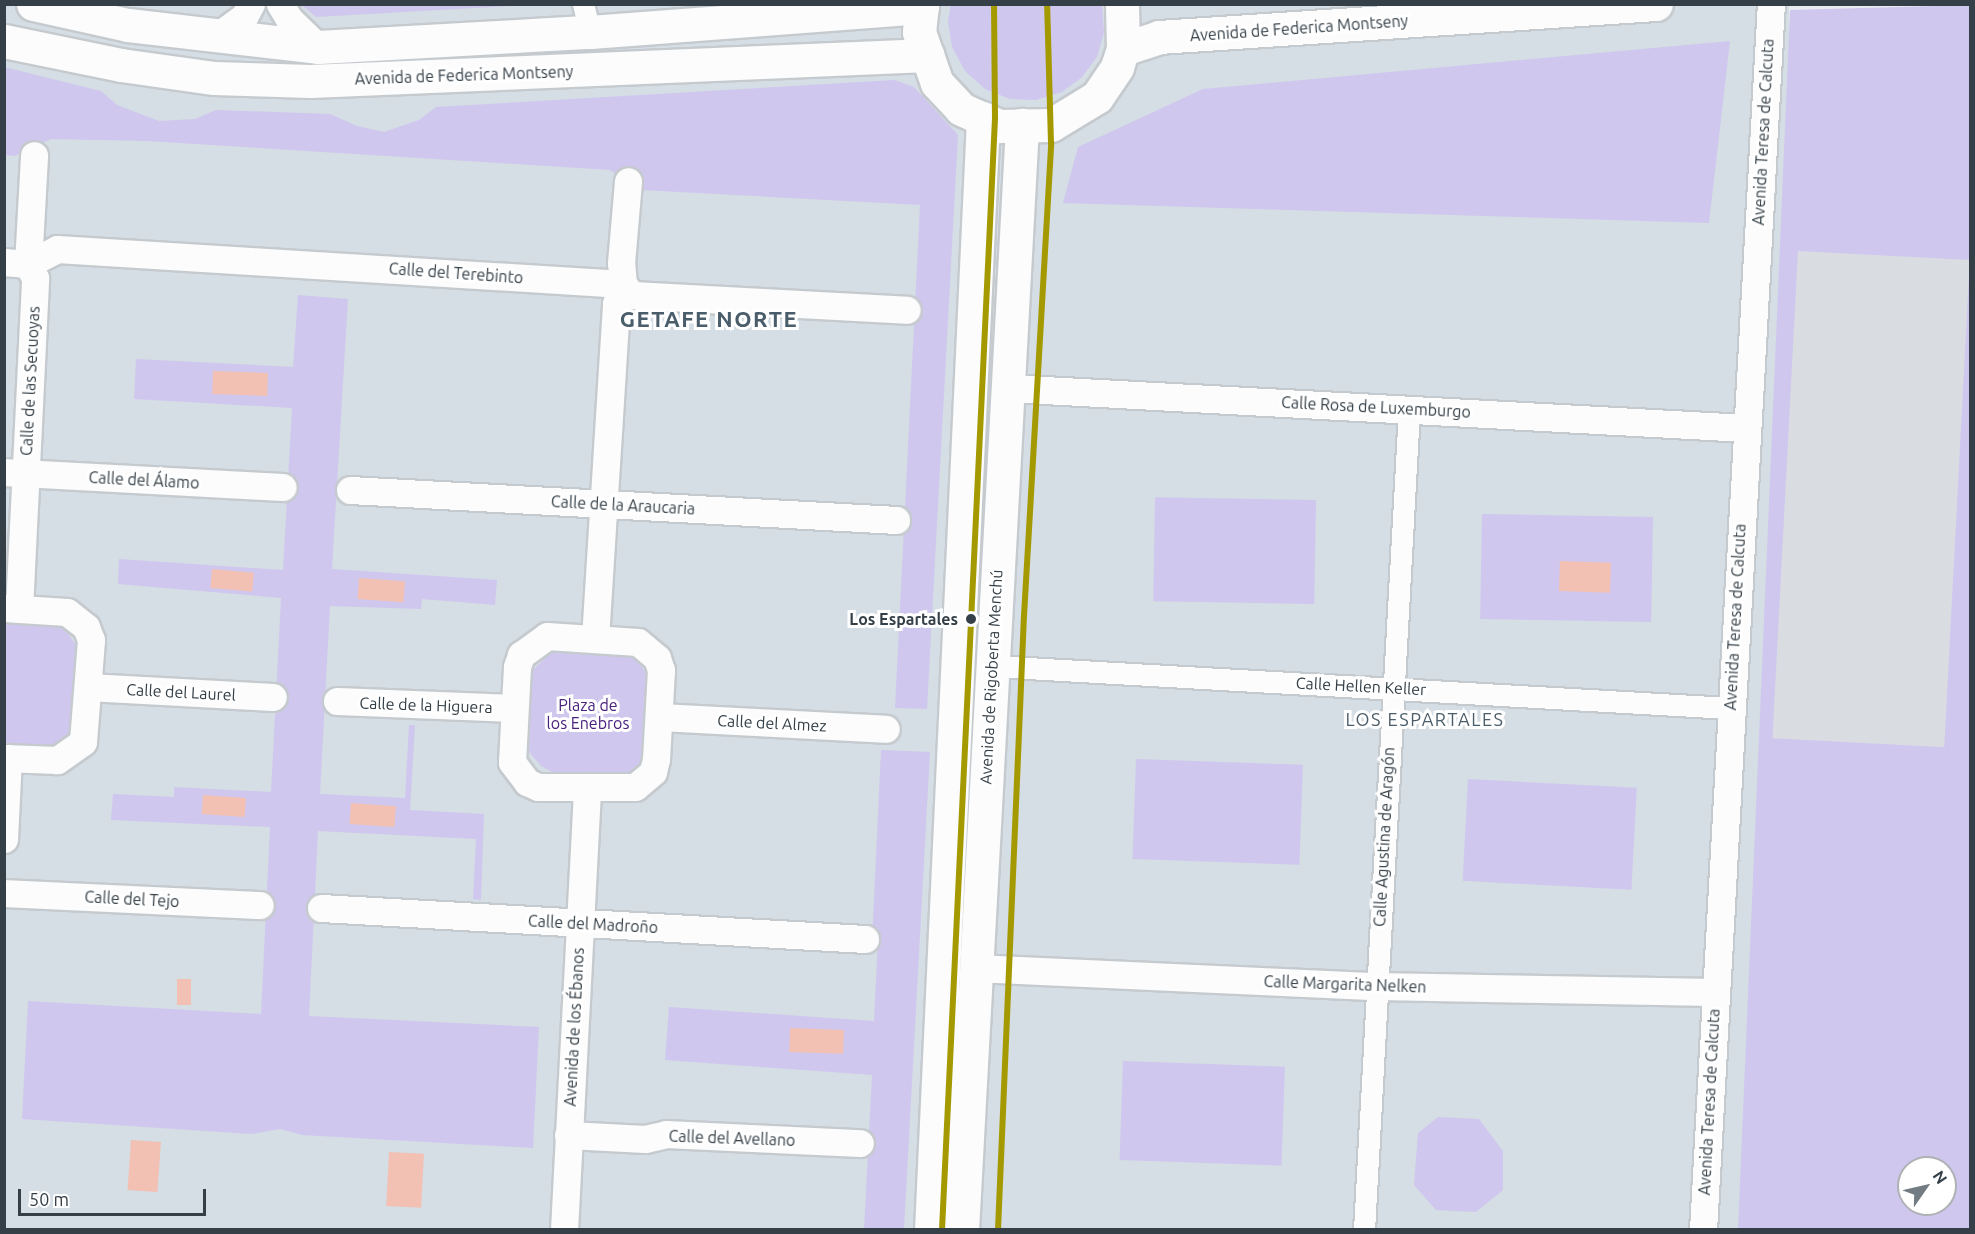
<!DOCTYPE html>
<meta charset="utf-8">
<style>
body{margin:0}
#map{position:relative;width:1975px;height:1234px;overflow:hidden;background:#e8ecf0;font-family:Ubuntu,sans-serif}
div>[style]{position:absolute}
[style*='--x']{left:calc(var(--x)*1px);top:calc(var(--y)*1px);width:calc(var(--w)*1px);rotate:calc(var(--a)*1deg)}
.residential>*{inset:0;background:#d5dde5;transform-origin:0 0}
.green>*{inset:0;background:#cfc7ee;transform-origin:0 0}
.parking>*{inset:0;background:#d9dde2;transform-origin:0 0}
.water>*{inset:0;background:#f2c1b4;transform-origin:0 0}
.roads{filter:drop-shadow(2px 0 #c5cace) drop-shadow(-2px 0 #c5cace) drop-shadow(0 2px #c5cace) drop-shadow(0 -2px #c5cace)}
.pedestrian>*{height:21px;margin:-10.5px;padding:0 10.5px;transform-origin:10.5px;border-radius:10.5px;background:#fcfcfd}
.minor>*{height:27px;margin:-13.5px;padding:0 13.5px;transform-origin:13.5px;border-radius:13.5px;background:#fcfcfd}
.tertiary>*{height:33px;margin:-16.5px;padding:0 16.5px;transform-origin:16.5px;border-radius:16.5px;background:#fcfcfd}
.metro-1>*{height:6px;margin:-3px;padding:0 3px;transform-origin:3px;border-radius:3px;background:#a49a00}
.dots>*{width:16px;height:16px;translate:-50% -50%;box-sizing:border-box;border:3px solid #fff;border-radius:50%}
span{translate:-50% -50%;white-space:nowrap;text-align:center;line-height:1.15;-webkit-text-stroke:6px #fff;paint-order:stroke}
.street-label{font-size:16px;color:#343f47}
.stop-label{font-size:16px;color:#343f47;font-weight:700}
.right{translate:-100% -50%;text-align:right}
.park-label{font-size:16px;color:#49227d}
.neighbourhood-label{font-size:18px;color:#4a5d6a;letter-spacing:1.5px}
.district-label{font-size:22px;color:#4a5d6a;font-weight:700;letter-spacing:1.5px}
.frame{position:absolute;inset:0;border:6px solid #343f47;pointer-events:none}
.north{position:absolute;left:1897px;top:1156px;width:60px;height:60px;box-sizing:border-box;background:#fff;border:2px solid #aeb2b5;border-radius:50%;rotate:56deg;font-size:16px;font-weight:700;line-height:24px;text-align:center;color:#343f47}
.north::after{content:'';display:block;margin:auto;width:21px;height:27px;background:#737c82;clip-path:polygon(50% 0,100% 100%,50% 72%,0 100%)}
.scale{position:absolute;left:18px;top:1189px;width:188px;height:27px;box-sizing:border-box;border:3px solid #343f47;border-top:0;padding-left:8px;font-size:18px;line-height:21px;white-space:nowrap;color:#343f47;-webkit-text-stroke:4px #fff;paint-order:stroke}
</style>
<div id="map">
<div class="residential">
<div style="left:5px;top:5px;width:1784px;height:1225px"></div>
</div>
<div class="green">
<div style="clip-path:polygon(951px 4px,1102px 5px,1104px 32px,1097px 57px,1082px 77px,1062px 92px,1036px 100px,1010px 99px,985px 89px,965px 71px,952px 47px,948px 21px)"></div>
<div style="clip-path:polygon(302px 5px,527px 5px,316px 17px)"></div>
<div style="clip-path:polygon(evenodd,1970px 5px,1970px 1229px,1738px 1230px,1790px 10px,1970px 5px,1909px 1168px,1945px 1168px,1945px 1204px,1909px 1204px,1909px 1168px)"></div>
<div style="clip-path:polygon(1730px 41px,1709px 223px,1063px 203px,1078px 147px,1203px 89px)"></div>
<div style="clip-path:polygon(4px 67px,101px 91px,117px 105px,159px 121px,195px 119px,216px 110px,330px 114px,357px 126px,384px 132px,419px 120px,436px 107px,895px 80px,914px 87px,958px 135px,927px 709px,895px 708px,920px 205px,641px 190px,610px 170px,147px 141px,51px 139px,15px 156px,5px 155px)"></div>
<div style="clip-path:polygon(298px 295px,348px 299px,332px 569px,497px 580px,495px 605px,422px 599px,421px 609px,330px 606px,320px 794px,405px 798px,409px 725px,415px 725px,410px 810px,484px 814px,481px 900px,473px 899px,476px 839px,318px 831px,309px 1016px,539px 1027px,533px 1148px,302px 1135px,280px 1129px,252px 1134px,22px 1119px,28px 1001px,261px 1014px,270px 827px,111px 820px,113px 794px,174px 797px,174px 787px,271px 792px,281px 598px,118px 584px,119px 559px,283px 570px,292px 408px,134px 399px,136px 359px,293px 367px)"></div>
<div style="left:1316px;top:500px;width:104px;height:161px;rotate:91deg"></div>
<div style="left:1482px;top:514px;width:171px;height:105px;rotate:1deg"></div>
<div style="clip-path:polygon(4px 622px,61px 624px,76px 645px,74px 726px,66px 738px,51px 748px,5px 745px)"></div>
<div style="clip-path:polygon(552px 651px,631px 654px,639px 662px,647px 675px,644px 756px,636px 769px,621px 778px,554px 773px,541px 766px,529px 752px,532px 671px)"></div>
<div style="clip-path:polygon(881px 750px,930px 752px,904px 1229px,864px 1229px,872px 1075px,665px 1060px,669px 1007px,874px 1021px,878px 939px,872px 938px,873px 920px)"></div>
<div style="left:1136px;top:759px;width:167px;height:100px;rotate:2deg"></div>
<div style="left:1468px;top:779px;width:169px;height:102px;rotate:3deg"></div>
<div style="left:1123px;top:1061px;width:162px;height:99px;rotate:2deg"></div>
<div style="clip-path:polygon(1438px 1117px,1479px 1119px,1503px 1151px,1503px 1190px,1476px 1212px,1436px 1210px,1414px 1185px,1418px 1133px)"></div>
</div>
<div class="parking">
<div style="left:1798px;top:251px;width:172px;height:488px;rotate:3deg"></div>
</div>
<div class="water">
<div style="left:213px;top:371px;width:55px;height:23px;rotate:2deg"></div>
<div style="left:1560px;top:561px;width:51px;height:30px;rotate:2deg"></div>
<div style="left:212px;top:569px;width:42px;height:19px;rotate:5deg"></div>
<div style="left:359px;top:578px;width:46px;height:21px;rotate:4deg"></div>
<div style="left:203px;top:795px;width:43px;height:19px;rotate:4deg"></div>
<div style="left:351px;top:803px;width:45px;height:21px;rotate:4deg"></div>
<div style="left:177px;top:979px;width:14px;height:26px"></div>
<div style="left:790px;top:1028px;width:54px;height:24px;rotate:2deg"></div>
<div style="left:131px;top:1140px;width:30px;height:50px;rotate:4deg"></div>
<div style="left:389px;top:1152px;width:35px;height:54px;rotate:3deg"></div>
</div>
<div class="roads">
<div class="pedestrian">
<div style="--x:583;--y:4;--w:29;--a:76"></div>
<div style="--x:992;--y:666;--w:739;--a:3.26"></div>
<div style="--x:1364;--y:1230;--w:822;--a:-86.86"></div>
</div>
<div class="minor">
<div style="--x:280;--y:4;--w:17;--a:59"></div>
<div style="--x:289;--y:19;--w:40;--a:44"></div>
<div style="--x:216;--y:37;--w:34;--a:-36"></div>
<div style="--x:244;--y:17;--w:15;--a:-62"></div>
<div style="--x:4;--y:262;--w:24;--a:5"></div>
<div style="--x:28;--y:264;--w:33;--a:-27"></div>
<div style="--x:57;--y:249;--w:567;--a:3.54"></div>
<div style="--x:623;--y:284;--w:14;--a:51"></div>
<div style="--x:632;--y:295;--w:275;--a:3.1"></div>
<div style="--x:1007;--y:388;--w:739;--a:3.1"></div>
<div style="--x:4;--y:472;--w:279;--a:3.1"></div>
<div style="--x:350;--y:490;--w:547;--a:3.14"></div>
<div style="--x:4;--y:608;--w:63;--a:3.6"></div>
<div style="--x:67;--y:612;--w:24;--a:38"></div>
<div style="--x:86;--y:627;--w:14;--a:69"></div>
<div style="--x:91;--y:640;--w:102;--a:94.5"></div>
<div style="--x:83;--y:742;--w:32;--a:145"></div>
<div style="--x:57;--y:760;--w:53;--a:-177.8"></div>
<div style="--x:19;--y:609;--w:331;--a:-87.2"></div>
<div style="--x:35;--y:278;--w:16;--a:-117"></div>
<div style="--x:28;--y:264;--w:109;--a:-86.8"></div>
<div style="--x:547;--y:636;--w:91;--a:3.8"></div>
<div style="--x:638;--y:642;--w:25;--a:40"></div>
<div style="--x:657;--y:658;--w:13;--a:72"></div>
<div style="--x:661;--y:670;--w:89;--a:93.2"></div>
<div style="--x:656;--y:759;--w:13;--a:103"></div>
<div style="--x:653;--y:772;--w:23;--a:140"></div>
<div style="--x:635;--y:787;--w:97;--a:180"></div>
<div style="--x:538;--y:787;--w:12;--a:-156"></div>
<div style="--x:527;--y:782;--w:25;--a:-127"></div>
<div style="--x:512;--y:762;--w:95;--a:-87"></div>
<div style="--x:517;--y:667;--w:13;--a:-72"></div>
<div style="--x:521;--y:655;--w:32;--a:-36"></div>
<div style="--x:595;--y:639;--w:336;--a:-86.4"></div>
<div style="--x:616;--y:304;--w:21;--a:-71"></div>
<div style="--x:623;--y:284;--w:21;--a:-95"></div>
<div style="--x:621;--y:263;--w:82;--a:-85.1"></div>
<div style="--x:88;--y:687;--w:185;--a:3.1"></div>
<div style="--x:337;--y:701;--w:177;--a:2.3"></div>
<div style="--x:659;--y:717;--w:227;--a:3"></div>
<div style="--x:4;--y:839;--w:81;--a:-87.2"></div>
<div style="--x:4;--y:893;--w:256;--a:2.7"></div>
<div style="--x:321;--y:908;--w:545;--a:3.26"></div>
<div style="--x:975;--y:968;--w:401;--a:2.6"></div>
<div style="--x:1376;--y:986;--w:339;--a:1"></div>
<div style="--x:568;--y:1135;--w:77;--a:3"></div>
<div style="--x:645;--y:1139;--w:22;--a:-13"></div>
<div style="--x:666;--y:1134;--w:194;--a:2.7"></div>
<div style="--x:564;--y:1230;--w:442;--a:-87"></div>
<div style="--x:1703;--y:1230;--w:1228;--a:-86.83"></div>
</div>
<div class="tertiary">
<div style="--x:33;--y:4;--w:97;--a:12.5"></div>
<div style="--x:128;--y:25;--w:191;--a:6.6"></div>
<div style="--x:318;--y:47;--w:272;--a:-3.2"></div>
<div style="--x:590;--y:32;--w:333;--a:-4.3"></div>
<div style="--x:922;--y:4;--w:28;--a:96"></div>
<div style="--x:919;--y:32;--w:54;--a:70.6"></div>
<div style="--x:937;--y:83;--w:35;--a:47"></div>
<div style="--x:961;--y:109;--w:42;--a:24.1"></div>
<div style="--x:999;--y:126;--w:52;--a:-1.1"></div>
<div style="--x:1051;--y:125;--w:54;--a:-31.3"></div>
<div style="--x:1097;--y:97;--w:36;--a:-56"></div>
<div style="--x:1117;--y:67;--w:19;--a:-72"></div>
<div style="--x:1123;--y:49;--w:45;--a:-91.3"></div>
<div style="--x:4;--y:41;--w:119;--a:11.6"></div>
<div style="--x:121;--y:65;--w:94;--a:8"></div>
<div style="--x:214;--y:78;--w:96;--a:1.8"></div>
<div style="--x:310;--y:81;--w:618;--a:-2.41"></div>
<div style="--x:1123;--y:49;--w:38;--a:-18"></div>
<div style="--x:1159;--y:37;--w:498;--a:-3.8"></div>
<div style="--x:931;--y:1230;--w:1113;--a:-87.32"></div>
<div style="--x:962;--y:1230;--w:1107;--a:-86.89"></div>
</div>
</div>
<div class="metro-1">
<div style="--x:942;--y:1230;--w:1113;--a:-87.27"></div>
<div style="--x:995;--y:118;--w:114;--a:-90.5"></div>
<div style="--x:998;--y:1230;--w:615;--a:-87.58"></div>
<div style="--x:1024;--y:616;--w:474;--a:-86.7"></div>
<div style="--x:1051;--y:143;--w:139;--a:-91.6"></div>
</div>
<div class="dots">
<div style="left:971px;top:619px;background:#343f47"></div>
</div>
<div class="street-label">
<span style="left:1299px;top:28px;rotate:-4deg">Avenida de Federica Montseny</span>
<span style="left:464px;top:75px;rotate:-2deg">Avenida de Federica Montseny</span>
<span style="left:1763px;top:132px;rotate:-87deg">Avenida Teresa de Calcuta</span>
<span style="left:456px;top:273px;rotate:4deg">Calle del Terebinto</span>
<span style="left:30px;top:381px;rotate:-87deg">Calle de las Secuoyas</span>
<span style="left:1376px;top:407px;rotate:3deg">Calle Rosa de Luxemburgo</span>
<span style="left:144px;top:480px;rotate:3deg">Calle del Álamo</span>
<span style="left:623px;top:505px;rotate:3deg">Calle de la Araucaria</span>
<span style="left:1735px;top:617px;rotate:-87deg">Avenida Teresa de Calcuta</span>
<span style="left:991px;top:677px;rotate:-87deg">Avenida de Rigoberta Menchú</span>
<span style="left:1361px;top:686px;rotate:3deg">Calle Hellen Keller</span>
<span style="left:181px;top:692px;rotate:3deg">Calle del Laurel</span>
<span style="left:426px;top:705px;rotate:2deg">Calle de la Higuera</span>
<span style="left:772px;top:723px;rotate:3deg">Calle del Almez</span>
<span style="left:1384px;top:837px;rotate:-87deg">Calle Agustina de Aragón</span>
<span style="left:132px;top:899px;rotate:3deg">Calle del Tejo</span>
<span style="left:593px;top:924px;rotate:3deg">Calle del Madroño</span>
<span style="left:1345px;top:984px;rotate:2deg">Calle Margarita Nelken</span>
<span style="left:574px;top:1027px;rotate:-87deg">Avenida de los Ébanos</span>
<span style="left:1709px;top:1102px;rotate:-87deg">Avenida Teresa de Calcuta</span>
<span style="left:732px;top:1138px;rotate:2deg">Calle del Avellano</span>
</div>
<div class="stop-label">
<span class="right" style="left:958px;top:619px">Los Espartales</span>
</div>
<div class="park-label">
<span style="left:588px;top:714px">Plaza de<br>los Enebros</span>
</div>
<div class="neighbourhood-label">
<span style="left:1425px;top:719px">LOS ESPARTALES</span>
</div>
<div class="district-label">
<span style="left:709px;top:319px">GETAFE NORTE</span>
</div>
<div class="frame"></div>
<div class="north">N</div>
<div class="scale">50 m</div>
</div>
